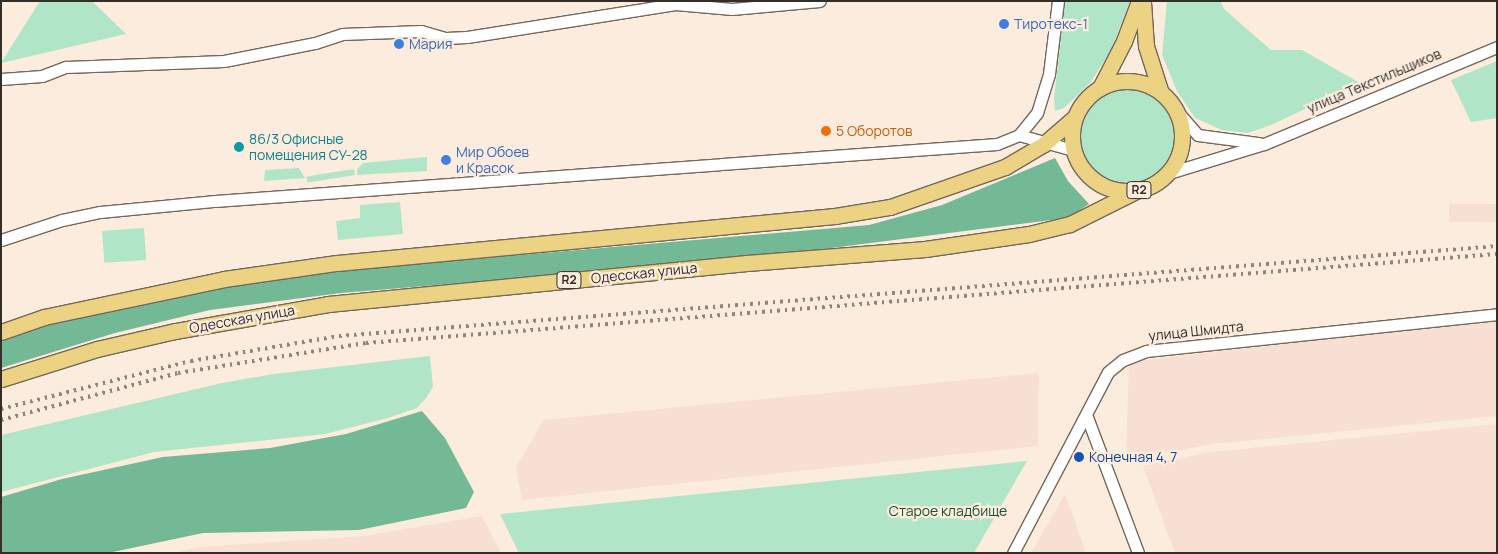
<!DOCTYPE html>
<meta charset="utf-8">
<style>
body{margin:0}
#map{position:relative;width:1498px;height:554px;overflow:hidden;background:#fbecde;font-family:Manrope,sans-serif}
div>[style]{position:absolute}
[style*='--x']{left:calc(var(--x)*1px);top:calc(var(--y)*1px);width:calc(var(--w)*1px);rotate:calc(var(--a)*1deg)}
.industrial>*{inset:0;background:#f7dfd4;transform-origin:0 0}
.green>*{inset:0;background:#b0e5c8;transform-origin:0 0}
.round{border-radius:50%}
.forest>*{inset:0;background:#74b995}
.roads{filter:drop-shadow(1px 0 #74675b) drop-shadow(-1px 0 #74675b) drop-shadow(0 1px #74675b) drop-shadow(0 -1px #74675b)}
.minor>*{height:11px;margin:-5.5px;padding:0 5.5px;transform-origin:5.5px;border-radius:5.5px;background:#fff}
.major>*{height:15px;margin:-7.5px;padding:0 7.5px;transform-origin:7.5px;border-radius:7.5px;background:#ecd383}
.major>.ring{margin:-7.5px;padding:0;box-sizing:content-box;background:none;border:15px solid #ecd383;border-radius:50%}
.rail>*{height:4px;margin-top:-2px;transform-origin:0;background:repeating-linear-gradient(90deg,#90857c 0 2.5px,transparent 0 7.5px)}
.dots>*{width:14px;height:14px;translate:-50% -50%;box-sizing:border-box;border:2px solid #fbecde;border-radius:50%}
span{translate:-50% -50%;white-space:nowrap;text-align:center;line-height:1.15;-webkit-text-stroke:4.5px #fbecde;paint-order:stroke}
.shield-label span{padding:1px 4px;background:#fbecde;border:1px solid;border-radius:4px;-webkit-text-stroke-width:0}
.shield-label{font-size:12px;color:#342e29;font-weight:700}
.shop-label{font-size:14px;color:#366cbe}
.left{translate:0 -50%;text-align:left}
.street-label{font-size:14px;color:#342e29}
.food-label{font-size:14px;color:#c56008}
.culture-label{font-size:14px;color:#0d838f}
.transit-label{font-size:14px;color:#164399}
.park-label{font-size:14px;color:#1b5038}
.frame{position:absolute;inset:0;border:2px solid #342e29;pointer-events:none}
</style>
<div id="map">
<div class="industrial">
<div style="left:1497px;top:204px;width:18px;height:48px;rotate:90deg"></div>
<div style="clip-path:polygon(1497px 319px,1497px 416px,1213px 444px,1126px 460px,1129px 362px)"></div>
<div style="clip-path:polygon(1039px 373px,1038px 446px,522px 500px,516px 467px,544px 420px)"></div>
<div style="clip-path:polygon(1497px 424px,1497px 553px,1175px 553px,1143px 466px,1211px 452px)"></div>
<div style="clip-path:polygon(1065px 494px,1086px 553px,1031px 553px)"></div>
<div style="clip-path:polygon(482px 516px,501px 553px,172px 553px,200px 547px,364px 536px)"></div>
</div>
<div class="green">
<div style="clip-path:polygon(40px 1px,92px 1px,126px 34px,1px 63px)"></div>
<div style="clip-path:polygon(1065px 1px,1130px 1px,1112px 48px,1091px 82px,1064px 108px,1055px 111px,1054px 99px)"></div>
<div style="clip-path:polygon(1167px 1px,1220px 1px,1224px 9px,1271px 50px,1302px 50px,1360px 83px,1271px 125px,1248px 133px,1222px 130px,1195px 118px,1177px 91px,1162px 55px)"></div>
<div style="clip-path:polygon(1497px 61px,1497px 118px,1471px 122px,1451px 80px)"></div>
<div class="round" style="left:1080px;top:88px;width:96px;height:96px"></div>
<div style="clip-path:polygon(427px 157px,427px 171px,357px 175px,357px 169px,363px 163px)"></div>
<div style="clip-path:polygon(299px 168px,305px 178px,264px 181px,265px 170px)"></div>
<div style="left:354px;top:169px;width:6px;height:48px;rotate:81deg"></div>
<div style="clip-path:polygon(400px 202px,403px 234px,338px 240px,336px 221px,360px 218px,360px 205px)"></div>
<div style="left:144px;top:228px;width:32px;height:42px;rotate:86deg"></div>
<div style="clip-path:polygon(430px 356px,433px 387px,426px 398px,417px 408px,388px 418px,325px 434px,154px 452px,1px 492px,1px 435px,222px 383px,274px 374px)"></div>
<div style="clip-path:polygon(1027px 461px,974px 553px,519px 553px,500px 514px)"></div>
</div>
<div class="forest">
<div style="clip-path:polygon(1055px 158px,1068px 181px,1089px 204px,1068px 218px,729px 261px,341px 293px,210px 310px,115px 333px,1px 368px,1px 337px,48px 321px,221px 286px,299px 274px,869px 225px,942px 205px)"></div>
<div style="clip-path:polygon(422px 411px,445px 438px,474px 492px,466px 508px,359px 530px,203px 533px,108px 553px,1px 553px,1px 497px,62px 479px,163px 457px,270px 448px,346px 434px)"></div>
</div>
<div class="roads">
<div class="minor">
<div style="--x:1;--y:79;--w:41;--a:-4.2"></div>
<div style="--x:42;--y:76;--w:26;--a:-21"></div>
<div style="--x:66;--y:67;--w:158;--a:-2.2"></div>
<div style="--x:224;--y:61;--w:93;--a:-11.2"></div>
<div style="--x:315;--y:43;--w:28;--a:-18"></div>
<div style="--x:342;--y:34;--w:79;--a:-2.2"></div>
<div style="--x:421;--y:31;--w:26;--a:16"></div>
<div style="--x:446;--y:38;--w:21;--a:-3"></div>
<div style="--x:467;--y:37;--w:211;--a:-9"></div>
<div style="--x:675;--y:4;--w:57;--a:5"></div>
<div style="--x:732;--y:9;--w:88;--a:-5.2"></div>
<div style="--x:1176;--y:110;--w:33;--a:49"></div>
<div style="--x:1198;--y:135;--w:62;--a:7.5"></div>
<div style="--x:1019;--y:135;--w:56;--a:15.5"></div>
<div style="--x:1169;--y:173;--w:99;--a:-17"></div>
<div style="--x:1264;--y:144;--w:252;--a:-22.6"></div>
<div style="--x:1;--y:240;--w:64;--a:-18.2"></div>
<div style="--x:62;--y:220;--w:39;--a:-12"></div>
<div style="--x:100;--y:212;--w:116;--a:-5.5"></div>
<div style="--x:215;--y:201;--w:784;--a:-4.17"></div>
<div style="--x:997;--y:144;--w:24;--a:-22"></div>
<div style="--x:1019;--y:135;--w:28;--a:-51"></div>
<div style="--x:1037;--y:113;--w:41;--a:-72.9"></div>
<div style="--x:1049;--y:74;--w:74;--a:-83"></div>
<div style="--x:1087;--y:417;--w:145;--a:69.4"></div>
<div style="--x:1013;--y:553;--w:204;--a:-62.3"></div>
<div style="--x:1108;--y:372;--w:19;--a:-39"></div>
<div style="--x:1123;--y:360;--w:26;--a:-21"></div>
<div style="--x:1147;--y:351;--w:352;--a:-6"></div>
</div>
<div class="major">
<div style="--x:1143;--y:2;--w:44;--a:86.1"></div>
<div style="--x:1146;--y:46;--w:49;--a:72.3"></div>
<div class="ring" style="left:1072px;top:81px;width:95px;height:95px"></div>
<div style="--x:1100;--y:88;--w:53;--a:-62.9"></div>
<div style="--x:1124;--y:41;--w:43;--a:-69.4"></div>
<div style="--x:1;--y:332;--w:46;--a:-19.2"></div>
<div style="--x:44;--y:317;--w:184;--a:-11.9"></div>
<div style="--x:224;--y:279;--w:114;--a:-8.1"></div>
<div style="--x:337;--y:263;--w:500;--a:-5.39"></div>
<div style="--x:835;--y:216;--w:56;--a:-9.3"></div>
<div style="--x:890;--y:207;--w:122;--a:-19.2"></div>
<div style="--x:1005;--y:167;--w:45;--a:-30.5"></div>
<div style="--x:1044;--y:144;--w:41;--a:-41.1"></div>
<div style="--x:1;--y:379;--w:101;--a:-17.4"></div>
<div style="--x:97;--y:349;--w:80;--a:-13"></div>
<div style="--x:175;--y:331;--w:155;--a:-10"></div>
<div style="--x:328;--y:304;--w:421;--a:-5.6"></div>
<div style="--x:747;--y:263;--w:179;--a:-4.5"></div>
<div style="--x:925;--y:249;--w:105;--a:-8.2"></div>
<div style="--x:1029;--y:234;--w:42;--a:-13.7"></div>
<div style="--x:1070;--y:224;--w:74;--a:-26.6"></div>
</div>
</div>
<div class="rail">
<div style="--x:1;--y:409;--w:196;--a:-14.2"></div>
<div style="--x:191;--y:361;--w:150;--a:-9.6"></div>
<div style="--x:339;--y:336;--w:1161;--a:-4.44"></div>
<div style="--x:1;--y:420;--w:183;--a:-14.9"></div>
<div style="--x:178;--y:373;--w:190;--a:-9.1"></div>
<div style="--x:366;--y:343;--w:1134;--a:-4.5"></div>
</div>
<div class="dots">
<div style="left:1004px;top:24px;background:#3f7fe0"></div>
<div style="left:399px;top:44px;background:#3f7fe0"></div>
<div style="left:826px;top:131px;background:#e8710a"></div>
<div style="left:239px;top:147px;background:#0f9aa8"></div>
<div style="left:446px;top:160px;background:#3f7fe0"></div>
<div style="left:1079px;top:457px;background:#1a4fb4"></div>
</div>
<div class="shield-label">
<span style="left:1139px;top:190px">R2</span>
<span style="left:569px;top:280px">R2</span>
</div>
<div class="shop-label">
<span class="left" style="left:1014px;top:24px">Тиротекс-1</span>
<span class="left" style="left:409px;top:44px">Мария</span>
<span class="left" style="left:456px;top:160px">Мир Обоев<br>и Красок</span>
</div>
<div class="street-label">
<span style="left:1374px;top:81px;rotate:-23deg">улица Текстильщиков</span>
<span style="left:644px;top:273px;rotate:-6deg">Одесская улица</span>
<span style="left:242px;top:319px;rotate:-10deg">Одесская улица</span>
<span style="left:1196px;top:331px;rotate:-6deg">улица Шмидта</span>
</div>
<div class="food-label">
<span class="left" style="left:836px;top:131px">5 Оборотов</span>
</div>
<div class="culture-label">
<span class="left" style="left:249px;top:147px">86/3 Офисные<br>помещения СУ-28</span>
</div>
<div class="transit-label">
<span class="left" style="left:1089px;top:457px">Конечная 4, 7</span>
</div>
<div class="park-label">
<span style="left:948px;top:511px">Старое кладбище</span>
</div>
<div class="frame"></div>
</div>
